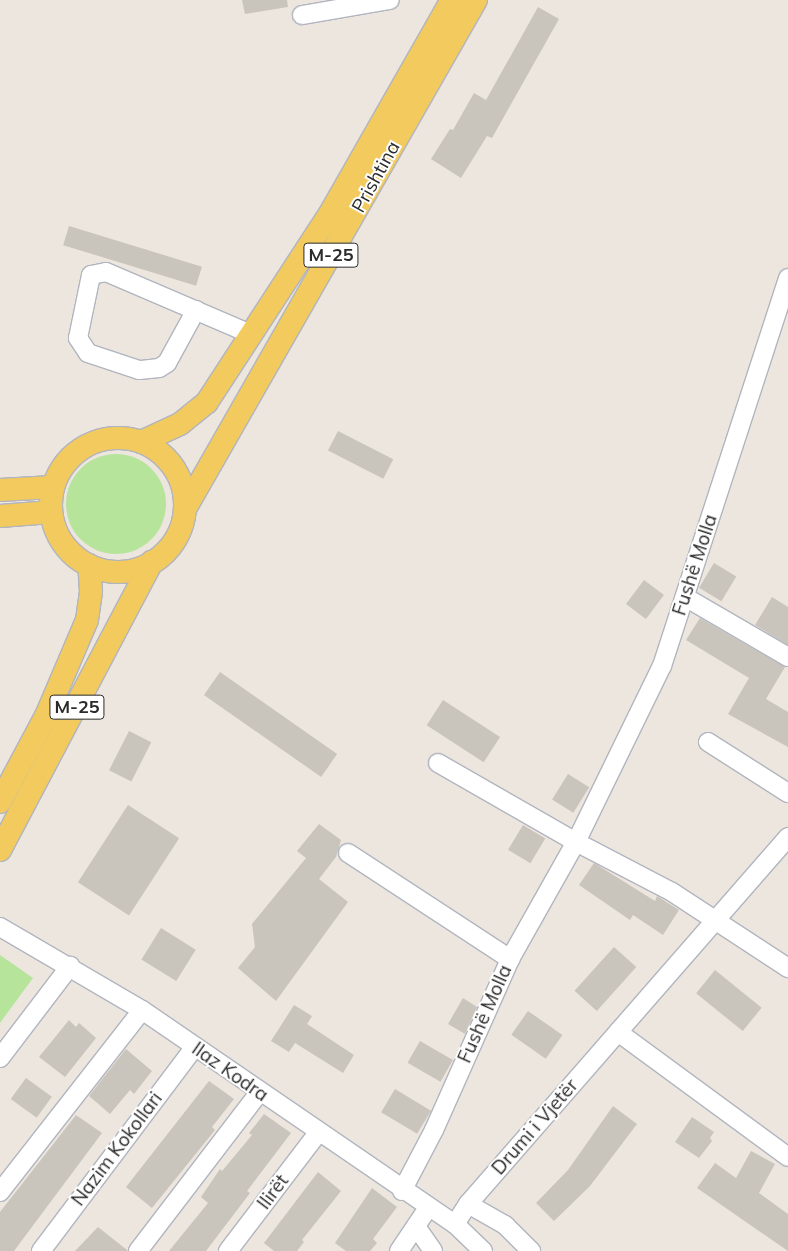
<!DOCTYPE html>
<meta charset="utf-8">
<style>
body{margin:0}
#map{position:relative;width:788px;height:1251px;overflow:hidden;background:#ede6de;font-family:Mulish,sans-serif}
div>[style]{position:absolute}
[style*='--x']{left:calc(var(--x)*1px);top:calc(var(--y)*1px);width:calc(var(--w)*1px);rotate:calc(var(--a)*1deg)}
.green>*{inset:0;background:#b6e49a}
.round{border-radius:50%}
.building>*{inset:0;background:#c9c4bc;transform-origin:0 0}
.roads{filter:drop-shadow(1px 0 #b1b5bf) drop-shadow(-1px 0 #b1b5bf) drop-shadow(0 1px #b1b5bf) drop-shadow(0 -1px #b1b5bf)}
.minor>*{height:18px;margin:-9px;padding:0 9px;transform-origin:9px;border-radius:9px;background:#fff}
.major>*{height:22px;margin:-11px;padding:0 11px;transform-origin:11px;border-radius:11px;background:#f2ca5e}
.major>.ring{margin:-11px;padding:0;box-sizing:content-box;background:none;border:22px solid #f2ca5e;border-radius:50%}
span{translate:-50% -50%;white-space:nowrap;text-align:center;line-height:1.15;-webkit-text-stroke:4px #fff;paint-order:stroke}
.shield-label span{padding:1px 4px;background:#fff;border:1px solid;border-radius:4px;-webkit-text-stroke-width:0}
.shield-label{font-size:18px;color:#2b2b2b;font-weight:700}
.street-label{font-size:19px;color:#2b2b2b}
</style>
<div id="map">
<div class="green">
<div class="round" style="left:66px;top:454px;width:100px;height:100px"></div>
<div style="clip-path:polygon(0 955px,33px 978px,0 1023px)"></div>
</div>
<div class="building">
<div style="clip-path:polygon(242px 0,287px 0,288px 7px,245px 14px)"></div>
<div style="clip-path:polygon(538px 7px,559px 19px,492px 138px,487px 136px,461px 178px,431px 159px,450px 129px,453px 130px,474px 93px,486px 100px)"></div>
<div style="left:69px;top:226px;width:139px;height:20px;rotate:17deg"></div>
<div style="left:338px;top:431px;width:62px;height:22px;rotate:27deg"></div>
<div style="left:714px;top:563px;width:26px;height:29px;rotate:31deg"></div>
<div style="left:644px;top:580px;width:25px;height:30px;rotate:37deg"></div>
<div style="clip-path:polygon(772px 597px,788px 607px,788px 645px,755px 625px)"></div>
<div style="clip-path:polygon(700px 618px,785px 667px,766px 699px,788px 712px,788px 747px,728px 714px,749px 678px,686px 640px)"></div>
<div style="left:220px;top:672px;width:143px;height:28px;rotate:35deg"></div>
<div style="left:443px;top:700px;width:68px;height:30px;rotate:33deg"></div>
<div style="left:129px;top:731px;width:25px;height:44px;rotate:27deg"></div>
<div style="left:568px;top:774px;width:25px;height:30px;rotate:32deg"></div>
<div style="left:128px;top:805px;width:61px;height:92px;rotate:33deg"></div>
<div style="clip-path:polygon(319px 824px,341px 840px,336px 857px,319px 879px,348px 902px,276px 1001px,238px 968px,255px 947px,252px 924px,306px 858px,297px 851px)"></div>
<div style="left:523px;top:825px;width:26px;height:29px;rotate:31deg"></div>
<div style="clip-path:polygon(594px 863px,655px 901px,657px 896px,679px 910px,663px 935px,633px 915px,630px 920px,579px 885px)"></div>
<div style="left:161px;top:928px;width:41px;height:37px;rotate:32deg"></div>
<div style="left:614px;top:947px;width:30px;height:59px;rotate:42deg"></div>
<div style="left:715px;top:970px;width:60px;height:30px;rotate:39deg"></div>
<div style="clip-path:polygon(463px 998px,477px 1007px,465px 1034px,448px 1024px)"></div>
<div style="clip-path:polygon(294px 1005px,312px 1016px,307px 1024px,354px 1055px,343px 1073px,295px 1043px,289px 1052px,271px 1041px)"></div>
<div style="left:528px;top:1011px;width:42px;height:29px;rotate:35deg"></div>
<div style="clip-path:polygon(69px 1020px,76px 1027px,79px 1023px,96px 1038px,65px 1077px,39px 1057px)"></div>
<div style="left:420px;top:1041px;width:38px;height:25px;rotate:30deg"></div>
<div style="clip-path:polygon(126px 1049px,152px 1071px,134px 1094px,130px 1090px,110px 1114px,89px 1096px)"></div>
<div style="left:26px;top:1078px;width:32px;height:26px;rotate:36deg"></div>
<div style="clip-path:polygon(209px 1081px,234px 1099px,212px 1127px,215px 1130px,152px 1208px,126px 1187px)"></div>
<div style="left:395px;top:1089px;width:42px;height:27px;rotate:31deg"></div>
<div style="clip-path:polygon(613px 1106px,637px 1124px,590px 1186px,554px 1221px,536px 1203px,568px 1170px)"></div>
<div style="clip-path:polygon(264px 1114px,291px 1133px,247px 1191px,250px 1193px,206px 1251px,169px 1251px,208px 1203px,201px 1197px,220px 1169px,222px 1171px,252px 1135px,249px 1133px)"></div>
<div style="clip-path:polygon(76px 1115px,102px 1133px,14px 1251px,0 1251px,0 1212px)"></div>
<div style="clip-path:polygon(692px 1117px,714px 1132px,710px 1138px,712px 1141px,699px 1158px,675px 1142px)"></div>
<div style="clip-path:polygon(751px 1151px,775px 1164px,759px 1193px,788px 1214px,788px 1251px,697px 1188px,715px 1163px,736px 1178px)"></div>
<div style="clip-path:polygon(318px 1172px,341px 1191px,302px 1240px,304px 1242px,297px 1251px,274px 1251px,264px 1243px)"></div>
<div style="clip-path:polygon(372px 1188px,397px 1207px,373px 1239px,377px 1243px,370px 1251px,346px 1251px,335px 1243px)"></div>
<div style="clip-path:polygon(98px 1227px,127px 1250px,128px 1251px,75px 1251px)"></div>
</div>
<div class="roads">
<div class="minor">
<div style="--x:302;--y:15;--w:89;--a:-9.7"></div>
<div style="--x:196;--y:310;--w:60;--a:118.7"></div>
<div style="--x:167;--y:363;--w:9;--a:148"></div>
<div style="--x:159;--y:368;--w:20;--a:174"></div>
<div style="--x:139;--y:370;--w:54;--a:-161.6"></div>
<div style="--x:88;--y:353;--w:18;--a:-124"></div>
<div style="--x:78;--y:338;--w:64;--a:-78.3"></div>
<div style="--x:91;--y:275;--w:15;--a:-11"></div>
<div style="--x:106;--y:272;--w:158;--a:23.2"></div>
<div style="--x:685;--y:597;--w:119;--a:30.2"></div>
<div style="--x:708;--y:742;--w:95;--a:32.5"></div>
<div style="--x:438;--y:763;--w:159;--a:29.8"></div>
<div style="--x:576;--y:842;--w:196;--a:-64"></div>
<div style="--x:662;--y:666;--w:408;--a:-72"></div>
<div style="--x:348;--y:853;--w:194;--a:33.2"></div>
<div style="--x:0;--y:927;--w:164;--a:30.3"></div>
<div style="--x:142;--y:1010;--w:379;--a:34.4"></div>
<div style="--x:455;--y:1224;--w:39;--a:44"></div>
<div style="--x:618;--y:1032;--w:211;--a:36.3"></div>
<div style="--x:0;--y:1058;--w:116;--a:-52.7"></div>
<div style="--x:402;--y:1191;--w:69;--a:-62.3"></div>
<div style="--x:434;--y:1130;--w:187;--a:-66"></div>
<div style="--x:510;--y:959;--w:134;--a:-60.6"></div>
<div style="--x:576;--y:842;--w:108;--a:27.5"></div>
<div style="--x:672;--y:892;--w:139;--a:33.2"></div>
<div style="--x:0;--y:1192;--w:231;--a:-52"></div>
<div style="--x:468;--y:1204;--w:43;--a:29.6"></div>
<div style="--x:505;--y:1225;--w:37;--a:45"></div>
<div style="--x:455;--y:1224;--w:24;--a:-57"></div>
<div style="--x:468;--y:1204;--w:487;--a:-48.9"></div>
<div style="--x:417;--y:1228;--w:28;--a:55"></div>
<div style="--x:41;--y:1251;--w:254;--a:-53"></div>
<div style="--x:138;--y:1251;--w:199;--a:-52.6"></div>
<div style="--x:228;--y:1251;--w:148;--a:-52.7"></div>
<div style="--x:399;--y:1251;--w:52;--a:-56"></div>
</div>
<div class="major">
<div class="ring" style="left:51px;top:438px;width:112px;height:112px"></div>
<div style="--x:141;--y:442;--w:43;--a:-24.8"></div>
<div style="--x:180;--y:424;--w:35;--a:-39"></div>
<div style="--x:207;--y:402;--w:229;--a:-56.9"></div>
<div style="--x:332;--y:210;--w:242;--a:-60.3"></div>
<div style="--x:0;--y:490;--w:53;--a:-3.2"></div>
<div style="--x:185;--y:509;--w:586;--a:-60.24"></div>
<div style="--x:0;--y:516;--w:51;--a:-4.5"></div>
<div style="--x:0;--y:802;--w:98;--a:-61.9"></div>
<div style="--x:46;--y:716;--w:104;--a:-66.9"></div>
<div style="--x:87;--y:620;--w:29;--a:-82"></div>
<div style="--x:91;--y:591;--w:26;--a:-94"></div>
<div style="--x:0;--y:850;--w:326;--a:-62.2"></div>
</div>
</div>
<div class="shield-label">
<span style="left:331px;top:255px">M-25</span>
<span style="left:77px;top:707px">M-25</span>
</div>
<div class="street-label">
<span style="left:376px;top:177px;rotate:-61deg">Prishtina</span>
<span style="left:695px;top:565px;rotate:-72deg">Fushë Molla</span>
<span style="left:485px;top:1014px;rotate:-66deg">Fushë Molla</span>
<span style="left:230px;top:1072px;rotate:35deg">Ilaz Kodra</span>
<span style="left:535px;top:1127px;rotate:-49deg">Drumi i Vjetër</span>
<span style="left:117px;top:1149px;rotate:-53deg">Nazim Kokollari</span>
<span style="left:273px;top:1192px;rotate:-53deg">Ilirët</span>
</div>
</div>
